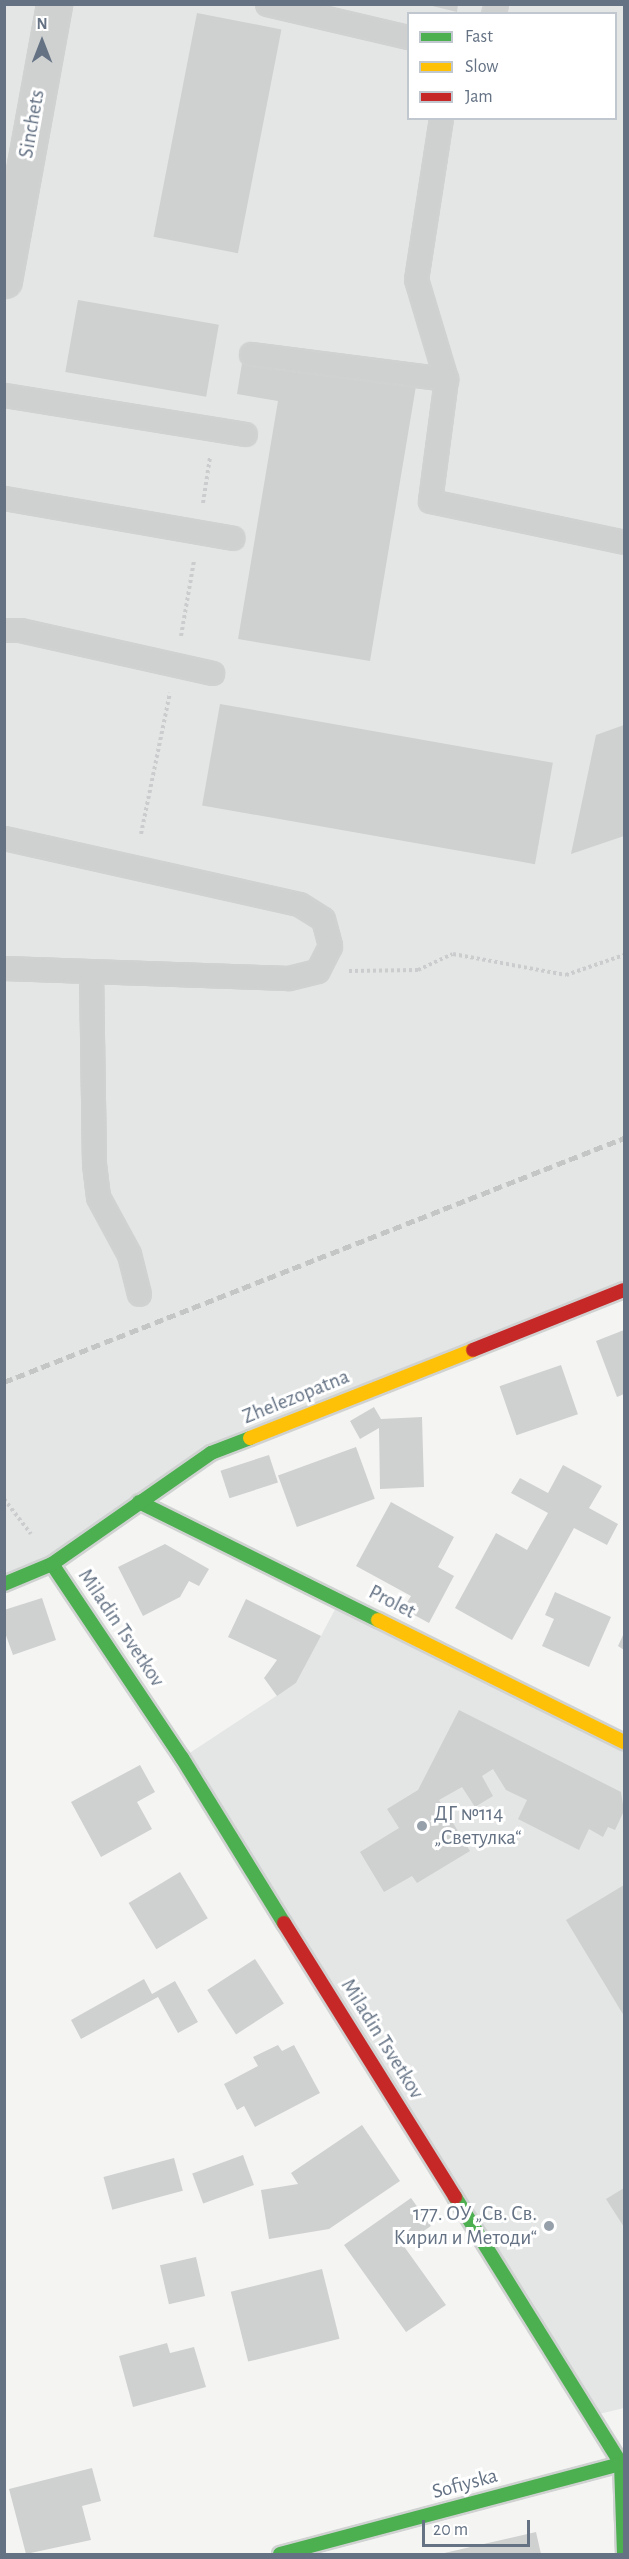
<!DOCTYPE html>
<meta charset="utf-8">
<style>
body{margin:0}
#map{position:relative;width:629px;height:2559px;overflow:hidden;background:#f4f5f3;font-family:"Alegreya Sans",sans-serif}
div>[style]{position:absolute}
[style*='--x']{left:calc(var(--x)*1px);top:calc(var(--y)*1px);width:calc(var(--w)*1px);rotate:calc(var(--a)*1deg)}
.built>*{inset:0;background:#e4e6e5}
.building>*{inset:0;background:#cfd0d0;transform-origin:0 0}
.path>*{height:4px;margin-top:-2px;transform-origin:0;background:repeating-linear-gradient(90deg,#cbcccd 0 3px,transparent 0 6px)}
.roads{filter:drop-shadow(2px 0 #d0d2d2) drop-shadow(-2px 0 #d0d2d2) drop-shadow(0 2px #d0d2d2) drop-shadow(0 -2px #d0d2d2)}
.lane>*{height:21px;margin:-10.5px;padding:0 10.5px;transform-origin:10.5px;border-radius:10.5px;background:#cfd0d0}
.street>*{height:33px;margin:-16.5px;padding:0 16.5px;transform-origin:16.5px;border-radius:16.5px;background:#cfd0d0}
.fast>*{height:14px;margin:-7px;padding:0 7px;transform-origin:7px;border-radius:7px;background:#4caf50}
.slow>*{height:14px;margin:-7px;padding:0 7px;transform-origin:7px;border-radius:7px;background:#ffc107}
.jam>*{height:14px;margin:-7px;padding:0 7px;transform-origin:7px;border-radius:7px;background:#c62828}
.rail>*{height:4.5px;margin-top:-2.25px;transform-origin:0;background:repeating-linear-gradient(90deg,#c4c5c5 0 9px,transparent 0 13.5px)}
.dots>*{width:16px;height:16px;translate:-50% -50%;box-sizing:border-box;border:3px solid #fff;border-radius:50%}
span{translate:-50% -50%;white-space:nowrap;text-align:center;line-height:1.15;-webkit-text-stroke:6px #fff;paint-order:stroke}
.street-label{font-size:21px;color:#647284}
.poi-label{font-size:21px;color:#647284}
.left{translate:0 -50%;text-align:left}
.right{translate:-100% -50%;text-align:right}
.frame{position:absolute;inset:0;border:6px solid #647284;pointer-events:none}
.legend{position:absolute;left:407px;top:12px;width:210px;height:108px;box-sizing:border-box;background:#fff;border:2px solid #c1c7ce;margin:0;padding:8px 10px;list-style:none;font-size:18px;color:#647284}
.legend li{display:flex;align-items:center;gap:12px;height:30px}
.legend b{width:30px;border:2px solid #c1c7ce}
.north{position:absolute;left:12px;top:12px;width:60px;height:60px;-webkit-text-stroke:4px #fff;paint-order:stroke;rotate:0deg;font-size:16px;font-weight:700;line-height:24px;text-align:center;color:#647284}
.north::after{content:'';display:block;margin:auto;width:21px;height:27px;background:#647284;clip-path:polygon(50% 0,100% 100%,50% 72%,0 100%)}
.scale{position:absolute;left:422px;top:2520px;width:108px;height:27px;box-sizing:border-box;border:3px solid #647284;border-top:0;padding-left:8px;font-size:18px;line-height:21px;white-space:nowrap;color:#647284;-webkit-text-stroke:4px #fff;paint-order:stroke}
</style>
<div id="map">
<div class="built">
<div style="clip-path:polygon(evenodd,5px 5px,624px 5px,624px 1287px,211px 1453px,5px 1584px,5px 5px,408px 14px,616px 14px,616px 118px,408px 118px,408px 14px)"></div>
<div style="clip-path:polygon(340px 1600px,624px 1742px,624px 2408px,591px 2416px,182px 1758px,296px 1683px)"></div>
</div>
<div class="building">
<div style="clip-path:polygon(424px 4px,458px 4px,457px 12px)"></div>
<div style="left:197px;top:13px;width:86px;height:228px;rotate:11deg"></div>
<div style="left:78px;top:300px;width:143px;height:73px;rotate:10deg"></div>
<div style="clip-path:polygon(243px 357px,416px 386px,370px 661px,238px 639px,278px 401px,237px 394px)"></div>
<div style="left:220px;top:704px;width:338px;height:103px;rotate:10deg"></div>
<div style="clip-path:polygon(624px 725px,624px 836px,571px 854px,596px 735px)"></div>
<div style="clip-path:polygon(624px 1330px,624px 1394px,617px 1397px,596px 1341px)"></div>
<div style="left:561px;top:1365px;width:52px;height:65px;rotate:71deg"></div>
<div style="clip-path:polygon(374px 1407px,381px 1419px,422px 1417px,424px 1487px,380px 1489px,379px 1428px,360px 1439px,350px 1421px)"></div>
<div style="left:356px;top:1447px;width:55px;height:83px;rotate:70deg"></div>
<div style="left:269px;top:1455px;width:29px;height:51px;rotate:72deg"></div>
<div style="clip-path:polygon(563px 1465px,602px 1486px,589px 1508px,618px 1524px,607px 1545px,574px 1528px,512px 1640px,455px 1608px,496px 1533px,527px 1550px,548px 1513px,511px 1493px,520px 1478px,548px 1493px)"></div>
<div style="clip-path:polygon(391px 1502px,454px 1537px,438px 1567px,454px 1576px,429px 1623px,403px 1609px,411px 1596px,356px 1566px)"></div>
<div style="clip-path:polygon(165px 1544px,209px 1569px,199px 1586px,189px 1581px,180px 1597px,143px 1616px,118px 1567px)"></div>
<div style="clip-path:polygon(555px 1592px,611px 1617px,589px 1667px,542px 1646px,554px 1619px,545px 1615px)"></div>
<div style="clip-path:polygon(42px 1598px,56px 1640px,13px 1655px,4px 1630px,4px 1610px)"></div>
<div style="clip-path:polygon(246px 1599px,321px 1636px,296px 1683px,277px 1696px,264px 1678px,277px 1660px,228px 1637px)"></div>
<div style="clip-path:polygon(624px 1633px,624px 1650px,618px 1646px)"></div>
<div style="clip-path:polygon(459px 1710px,621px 1792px,624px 1811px,615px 1830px,608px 1827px,603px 1837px,589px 1829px,579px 1850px,518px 1819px,527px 1800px,506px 1790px,493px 1769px,482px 1776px,493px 1796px,475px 1807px,462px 1787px,439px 1800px,470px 1851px,417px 1883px,412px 1876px,384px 1892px,360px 1852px,399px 1828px,387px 1809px,418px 1790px)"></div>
<div style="clip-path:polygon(140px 1765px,155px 1792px,137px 1802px,152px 1829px,101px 1857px,71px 1802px)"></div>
<div style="left:180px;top:1872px;width:54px;height:60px;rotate:59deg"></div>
<div style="clip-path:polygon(624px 1885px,624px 2016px,566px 1920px)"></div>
<div style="left:255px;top:1959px;width:53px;height:57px;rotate:57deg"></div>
<div style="clip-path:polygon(144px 1979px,152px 1994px,175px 1981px,198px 2022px,178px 2033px,158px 1997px,81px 2039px,71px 2020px)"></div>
<div style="clip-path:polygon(278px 2045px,282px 2051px,294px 2045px,320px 2093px,255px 2127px,244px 2106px,237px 2110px,224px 2084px,258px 2066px,253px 2057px)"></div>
<div style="clip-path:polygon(362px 2125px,400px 2181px,329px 2229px,269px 2239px,261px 2190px,298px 2184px,291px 2173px)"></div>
<div style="left:243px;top:2155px;width:32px;height:54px;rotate:70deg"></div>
<div style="left:174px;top:2158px;width:34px;height:73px;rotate:75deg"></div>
<div style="clip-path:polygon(624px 2188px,624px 2227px,606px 2199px)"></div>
<div style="clip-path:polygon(411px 2198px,431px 2226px,403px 2245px,446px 2305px,406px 2332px,344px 2245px)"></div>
<div style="left:196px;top:2257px;width:40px;height:37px;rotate:77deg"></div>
<div style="left:322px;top:2269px;width:72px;height:94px;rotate:76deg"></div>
<div style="clip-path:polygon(167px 2343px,170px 2353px,194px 2347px,206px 2387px,133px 2407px,119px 2356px)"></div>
<div style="clip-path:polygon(92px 2468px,101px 2501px,82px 2506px,91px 2540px,26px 2554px,9px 2489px)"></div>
<div style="clip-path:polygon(536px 2532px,541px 2554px,440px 2554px)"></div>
</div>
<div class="path">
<div style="--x:203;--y:503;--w:47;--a:-81.3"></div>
<div style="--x:181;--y:636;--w:76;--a:-80.2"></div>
<div style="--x:141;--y:834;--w:144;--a:-78.4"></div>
<div style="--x:349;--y:971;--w:69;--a:-0.8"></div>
<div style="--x:418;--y:970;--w:38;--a:-25"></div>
<div style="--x:453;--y:954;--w:115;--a:10.5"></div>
<div style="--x:566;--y:975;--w:61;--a:-19"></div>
<div style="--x:4;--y:1499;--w:44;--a:52.4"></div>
</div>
<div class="roads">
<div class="lane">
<div style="--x:267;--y:4;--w:145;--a:13.2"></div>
<div style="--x:493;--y:14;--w:10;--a:-73"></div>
<div style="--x:441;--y:118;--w:163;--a:98.8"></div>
<div style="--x:416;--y:279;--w:104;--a:73.3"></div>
<div style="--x:446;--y:379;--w:123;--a:97.5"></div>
<div style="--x:430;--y:501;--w:198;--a:11.9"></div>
<div style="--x:251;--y:354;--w:197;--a:7.3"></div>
<div style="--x:4;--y:395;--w:244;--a:9.2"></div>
<div style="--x:4;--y:498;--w:232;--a:9.9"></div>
<div style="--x:4;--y:630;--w:16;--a:0"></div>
<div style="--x:20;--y:630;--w:197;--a:12.6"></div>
<div style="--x:4;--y:838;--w:302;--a:12.6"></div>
<div style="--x:299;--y:904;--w:28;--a:32"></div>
<div style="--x:323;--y:919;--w:28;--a:75"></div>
<div style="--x:330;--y:946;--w:28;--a:117"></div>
<div style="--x:317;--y:971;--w:30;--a:166"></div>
<div style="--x:288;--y:978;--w:284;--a:-178"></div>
<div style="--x:91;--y:972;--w:192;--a:89.1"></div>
<div style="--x:94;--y:1164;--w:33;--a:83"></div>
<div style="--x:98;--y:1197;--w:65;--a:61.5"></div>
<div style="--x:129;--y:1254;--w:41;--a:76"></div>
</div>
<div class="street">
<div style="--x:4;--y:280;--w:280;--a:-79.7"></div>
</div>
<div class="fast">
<div style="--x:139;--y:1502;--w:267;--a:26.3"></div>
<div style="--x:52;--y:1564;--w:234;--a:56.2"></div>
<div style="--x:182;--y:1758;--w:194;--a:58.3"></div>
<div style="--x:4;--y:1584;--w:52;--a:-22.6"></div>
<div style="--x:52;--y:1564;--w:194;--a:-34.9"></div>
<div style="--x:211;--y:1453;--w:42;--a:-21"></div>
<div style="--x:455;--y:2197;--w:314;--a:58.1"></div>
<div style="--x:621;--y:2464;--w:90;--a:88.1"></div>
<div style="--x:280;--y:2554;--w:356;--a:-14.8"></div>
</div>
<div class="slow">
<div style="--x:250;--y:1438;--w:240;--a:-21.5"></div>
<div style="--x:378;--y:1620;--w:275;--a:26.4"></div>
</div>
<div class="jam">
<div style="--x:473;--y:1350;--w:162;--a:-21.7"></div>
<div style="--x:284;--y:1923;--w:323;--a:58"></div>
</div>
</div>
<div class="rail">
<div style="--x:4;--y:1382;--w:666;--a:-21.48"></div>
</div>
<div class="dots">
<div style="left:422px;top:1826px;background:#96a0ab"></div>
<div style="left:549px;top:2226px;background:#96a0ab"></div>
</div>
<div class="street-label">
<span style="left:32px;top:124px;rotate:-80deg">Sinchets</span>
<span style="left:296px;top:1397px;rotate:-22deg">Zhelezopatna</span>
<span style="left:392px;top:1602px;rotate:27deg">Prolet</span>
<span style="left:121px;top:1628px;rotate:56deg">Miladin Tsvetkov</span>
<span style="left:382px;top:2039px;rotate:58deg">Miladin Tsvetkov</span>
<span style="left:465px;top:2484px;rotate:-15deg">Sofiyska</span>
</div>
<div class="poi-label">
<span class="left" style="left:434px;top:1826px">ДГ №114<br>„Светулка“</span>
<span class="right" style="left:537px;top:2226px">177. ОУ „Св. Св.<br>Кирил и Методи“</span>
</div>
<div class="frame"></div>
<ul class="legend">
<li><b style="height:8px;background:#4caf50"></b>Fast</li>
<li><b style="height:8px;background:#ffc107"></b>Slow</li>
<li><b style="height:8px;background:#c62828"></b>Jam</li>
</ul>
<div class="north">N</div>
<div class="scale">20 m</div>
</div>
